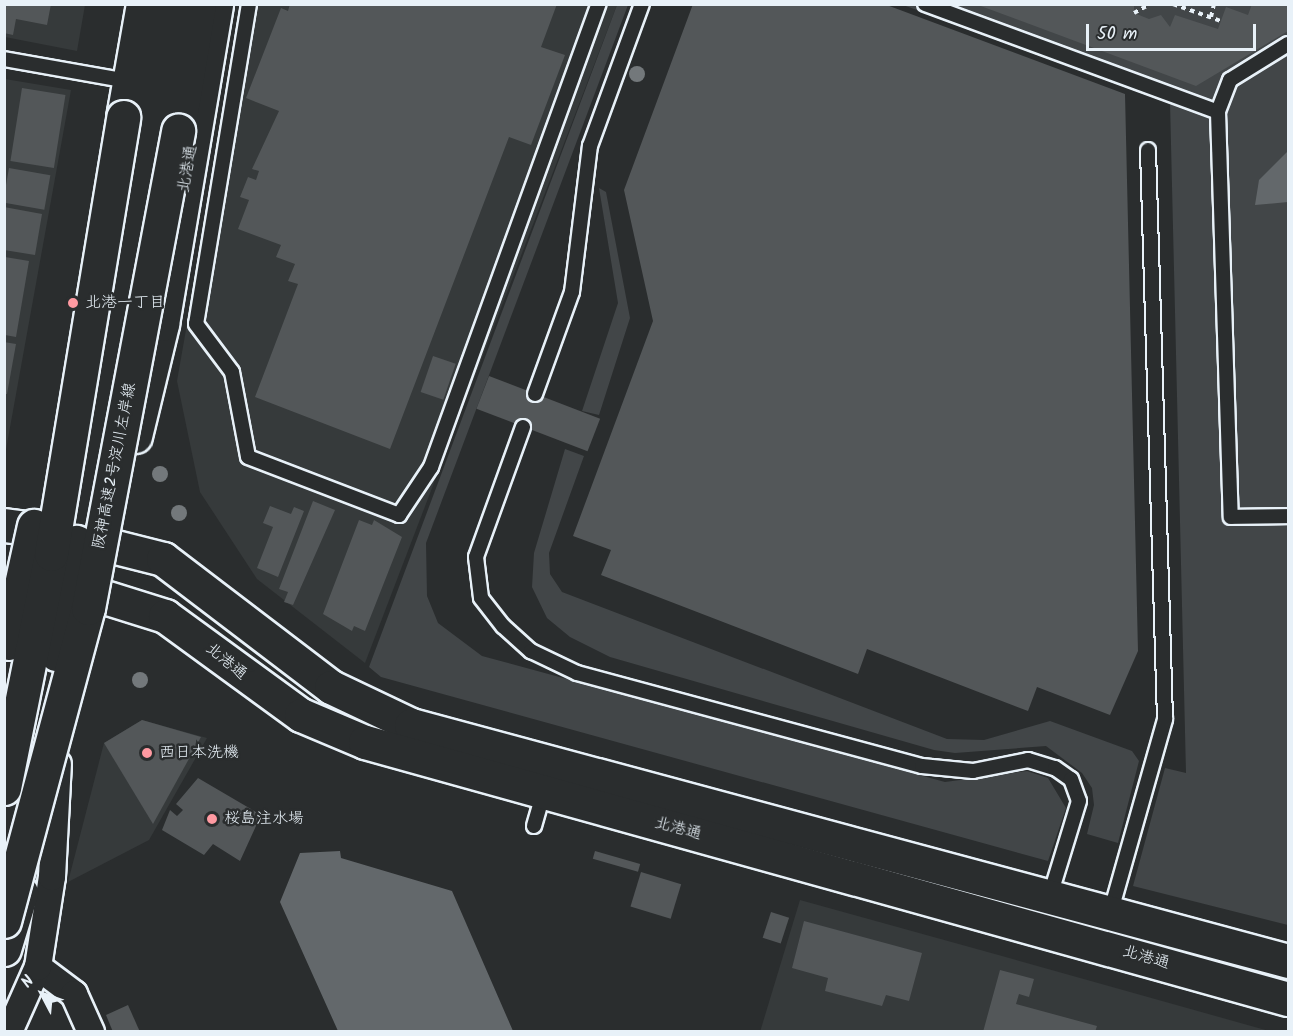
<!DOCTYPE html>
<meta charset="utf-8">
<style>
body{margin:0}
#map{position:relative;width:1293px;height:1036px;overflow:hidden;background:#2a2d2e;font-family:Kalam,"Klee One",sans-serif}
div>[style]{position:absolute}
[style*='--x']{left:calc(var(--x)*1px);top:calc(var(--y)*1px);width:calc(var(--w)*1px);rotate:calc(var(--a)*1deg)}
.built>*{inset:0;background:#363a3b}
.green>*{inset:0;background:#424648}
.water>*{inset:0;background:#63686b}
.building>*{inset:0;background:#535759;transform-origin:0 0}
.path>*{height:4px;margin-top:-2px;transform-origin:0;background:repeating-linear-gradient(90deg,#e8f1f8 0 4.5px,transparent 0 9px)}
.roads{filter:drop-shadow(2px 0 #e8f1f8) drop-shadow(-2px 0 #e8f1f8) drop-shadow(0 2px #e8f1f8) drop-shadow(0 -2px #e8f1f8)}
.service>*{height:14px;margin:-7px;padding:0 7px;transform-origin:7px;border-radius:7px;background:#2a2d2e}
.minor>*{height:26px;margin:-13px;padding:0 13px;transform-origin:13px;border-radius:13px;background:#2a2d2e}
.tertiary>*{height:33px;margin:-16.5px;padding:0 16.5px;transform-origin:16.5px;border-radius:16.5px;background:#2a2d2e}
.primary>*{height:33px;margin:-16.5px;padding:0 16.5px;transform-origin:16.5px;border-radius:16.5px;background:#2a2d2e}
.motorway>*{height:33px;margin:-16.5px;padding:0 16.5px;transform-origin:16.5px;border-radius:16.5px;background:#2a2d2e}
.bridges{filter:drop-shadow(2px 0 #e8f1f8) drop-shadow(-2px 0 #e8f1f8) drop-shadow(0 2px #e8f1f8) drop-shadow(0 -2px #e8f1f8)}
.motorway-bridge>*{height:33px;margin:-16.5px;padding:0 16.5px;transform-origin:16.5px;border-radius:16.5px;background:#2a2d2e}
.trees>*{width:16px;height:16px;margin:-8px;border-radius:50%;background:#73787b}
.dots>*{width:16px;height:16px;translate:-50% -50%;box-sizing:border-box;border:3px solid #2a2d2e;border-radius:50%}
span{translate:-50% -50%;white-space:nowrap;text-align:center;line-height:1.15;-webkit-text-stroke:5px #2a2d2e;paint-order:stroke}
.street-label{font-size:16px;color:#e8f1f8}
.poi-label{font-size:16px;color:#e8f1f8}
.left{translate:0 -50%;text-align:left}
.frame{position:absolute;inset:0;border:6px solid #e8f1f8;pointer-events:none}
.north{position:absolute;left:12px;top:964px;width:60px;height:60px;-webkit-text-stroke:4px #2a2d2e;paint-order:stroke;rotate:311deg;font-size:16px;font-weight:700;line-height:24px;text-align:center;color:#e8f1f8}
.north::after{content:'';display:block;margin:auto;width:21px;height:27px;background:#e8f1f8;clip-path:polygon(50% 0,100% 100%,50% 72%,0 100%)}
.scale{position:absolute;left:1086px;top:24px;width:170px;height:27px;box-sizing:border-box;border:3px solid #e8f1f8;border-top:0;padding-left:8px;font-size:18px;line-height:21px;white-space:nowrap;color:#e8f1f8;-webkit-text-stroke:4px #2a2d2e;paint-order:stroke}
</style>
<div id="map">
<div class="built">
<div style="clip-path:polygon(4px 5px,85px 5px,77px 51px,5px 37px)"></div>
<div style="clip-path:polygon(243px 5px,617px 5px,365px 663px,257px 579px,200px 492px,177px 381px)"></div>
<div style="clip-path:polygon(5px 79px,71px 90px,5px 455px)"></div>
<div style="clip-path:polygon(142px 720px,207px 738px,149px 840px,68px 882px,104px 743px)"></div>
<div style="clip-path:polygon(800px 900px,1002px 956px,1269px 1031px,760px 1032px)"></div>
</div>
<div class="green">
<div style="clip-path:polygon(617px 5px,628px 5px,426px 543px,427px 596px,438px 623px,482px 656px,945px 782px,1027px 771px,1048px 778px,1066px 808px,1048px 861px,381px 677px,369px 667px)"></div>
<div style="clip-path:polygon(903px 5px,1288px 5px,1288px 925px,1133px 886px,1165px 768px,1186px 773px,1170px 102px)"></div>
<div style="clip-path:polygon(599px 188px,606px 192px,630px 318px,599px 415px,582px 411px,618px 303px)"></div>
<div style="clip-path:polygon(565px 449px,584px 456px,549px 553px,550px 574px,562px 592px,947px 739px,984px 740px,1050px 721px,1132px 751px,1139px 761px,1118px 843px,1087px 834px,1094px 805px,1092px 788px,1082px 773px,1046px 746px,955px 753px,934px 750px,610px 657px,570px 637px,547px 618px,532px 587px,534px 553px)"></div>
</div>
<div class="water">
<div style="clip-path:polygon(1288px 151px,1288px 202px,1255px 205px,1259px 180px)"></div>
<div style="clip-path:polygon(340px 851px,341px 858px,452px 891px,513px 1031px,338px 1031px,280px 902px,300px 853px)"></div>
</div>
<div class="building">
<div style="clip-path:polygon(4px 4px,51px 4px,47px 25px,16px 19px,13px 35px,4px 33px)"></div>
<div style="clip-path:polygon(290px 4px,557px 4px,541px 47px,565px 55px,531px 145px,509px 137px,390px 449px,255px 397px,298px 284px,288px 281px,295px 264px,276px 257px,281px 245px,238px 229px,249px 200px,240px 197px,248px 177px,256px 180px,259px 171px,252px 169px,279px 111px,246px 98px,281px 8px,288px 11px)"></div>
<div style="clip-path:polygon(693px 4px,884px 4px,1125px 94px,1138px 651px,1110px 715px,1037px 687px,1028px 711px,867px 649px,858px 674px,601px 575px,611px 550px,573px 536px,653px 321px,624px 190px)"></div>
<div style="clip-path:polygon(1134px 4px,1134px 13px,1149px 19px,1161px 15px,1170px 27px,1175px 15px,1218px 29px,1226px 7px,1248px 15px,1252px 4px,1288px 4px,1288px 31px,1196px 86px,978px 5px)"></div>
<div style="left:22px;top:88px;width:44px;height:74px;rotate:9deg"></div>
<div style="left:9px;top:168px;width:42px;height:35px;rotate:10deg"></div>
<div style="clip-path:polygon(4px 207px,42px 214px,35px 255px,4px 250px)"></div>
<div style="clip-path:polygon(5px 257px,29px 261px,16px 337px,5px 335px)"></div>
<div style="clip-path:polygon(4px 342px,16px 344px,7px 394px,4px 394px)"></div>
<div style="left:433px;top:356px;width:24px;height:38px;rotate:19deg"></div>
<div style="left:489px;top:376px;width:119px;height:35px;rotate:21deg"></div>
<div style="clip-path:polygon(313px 501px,335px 510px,293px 605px,284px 602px,288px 592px,279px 589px)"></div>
<div style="clip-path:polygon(270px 506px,291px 514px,294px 507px,304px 511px,278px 577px,257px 568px,273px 527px,263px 523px)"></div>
<div style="clip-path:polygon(359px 520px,372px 525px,374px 520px,402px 537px,365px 631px,354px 626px,352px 631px,323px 614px)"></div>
<div style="clip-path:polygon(142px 720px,201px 737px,153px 824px,104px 743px)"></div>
<div style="clip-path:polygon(198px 778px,261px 815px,240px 861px,213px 844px,204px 855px,162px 830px,170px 810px,177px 816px,183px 810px,176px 804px)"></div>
<div style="left:595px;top:851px;width:47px;height:8px;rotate:16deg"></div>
<div style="left:641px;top:872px;width:42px;height:36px;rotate:17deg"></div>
<div style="left:771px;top:912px;width:19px;height:27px;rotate:18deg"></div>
<div style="clip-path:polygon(804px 921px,922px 953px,909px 1001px,886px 995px,882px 1006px,825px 991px,828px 978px,792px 968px)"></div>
<div style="clip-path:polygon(1000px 970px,1034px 979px,1029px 997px,1019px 994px,1016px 1004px,1097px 1026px,1095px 1032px,983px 1032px)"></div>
<div style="clip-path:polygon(128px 1005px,140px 1032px,113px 1032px,106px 1015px)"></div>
</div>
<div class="path">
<div style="--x:1173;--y:4;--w:51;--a:19.5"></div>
<div style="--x:1134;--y:13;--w:18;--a:-29"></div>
<div style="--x:1211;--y:17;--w:13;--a:-77"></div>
</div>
<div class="roads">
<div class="service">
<div style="--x:249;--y:4;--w:324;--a:99.4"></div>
<div style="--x:196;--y:324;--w:60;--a:53.1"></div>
<div style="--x:232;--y:372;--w:86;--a:79.3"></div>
<div style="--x:248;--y:457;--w:162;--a:21"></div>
<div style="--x:399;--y:515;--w:58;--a:-56.3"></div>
<div style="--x:431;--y:467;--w:493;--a:-70.1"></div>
<div style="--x:925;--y:4;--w:312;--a:20.2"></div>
<div style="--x:1288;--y:44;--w:68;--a:148.2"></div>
<div style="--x:1230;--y:80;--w:34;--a:111"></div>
<div style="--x:1218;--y:112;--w:405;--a:88.2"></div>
<div style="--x:1231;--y:517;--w:57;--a:-1"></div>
<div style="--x:4;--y:59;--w:114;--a:10.1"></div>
<div style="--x:535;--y:394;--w:109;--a:-70.1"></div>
<div style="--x:572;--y:292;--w:147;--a:-83"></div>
<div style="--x:590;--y:146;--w:151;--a:-69.9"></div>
<div style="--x:523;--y:427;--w:138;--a:109.9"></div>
<div style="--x:476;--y:557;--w:41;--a:83"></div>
<div style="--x:481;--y:598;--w:36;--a:52"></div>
<div style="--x:503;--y:626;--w:38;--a:42"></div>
<div style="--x:531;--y:651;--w:51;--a:25.6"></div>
<div style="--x:577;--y:673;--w:357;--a:15.1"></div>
<div style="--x:922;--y:766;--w:51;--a:5.6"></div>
<div style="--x:973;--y:771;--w:56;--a:-11.3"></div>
<div style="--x:1028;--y:760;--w:28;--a:17"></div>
<div style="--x:1055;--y:768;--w:19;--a:35"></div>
<div style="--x:1071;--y:779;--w:23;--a:70"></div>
<div style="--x:1079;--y:801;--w:102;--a:107"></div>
<div style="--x:534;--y:826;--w:35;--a:-74"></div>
<div style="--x:1110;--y:914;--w:203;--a:-74.2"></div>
<div style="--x:1165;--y:719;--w:569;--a:-91.71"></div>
</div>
<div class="minor">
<div style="--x:38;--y:967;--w:45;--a:36.9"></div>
<div style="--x:74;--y:994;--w:42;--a:65.9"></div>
<div style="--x:9;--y:1032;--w:71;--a:-66"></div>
<div style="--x:38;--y:967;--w:91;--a:-81.2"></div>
<div style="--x:52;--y:877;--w:113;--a:-87"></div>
</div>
<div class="tertiary">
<div style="--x:4;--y:525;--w:45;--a:7.6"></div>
<div style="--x:4;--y:949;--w:59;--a:-73.1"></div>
</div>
<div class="primary">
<div style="--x:135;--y:436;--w:115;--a:-76.4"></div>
<div style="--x:162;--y:324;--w:325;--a:-80.4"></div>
<div style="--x:72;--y:536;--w:94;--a:14.2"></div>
<div style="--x:163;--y:559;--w:211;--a:37.3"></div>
<div style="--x:331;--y:687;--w:89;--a:25.4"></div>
<div style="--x:411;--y:725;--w:908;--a:15.06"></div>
<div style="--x:63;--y:584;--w:107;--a:17.4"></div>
<div style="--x:165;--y:616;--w:168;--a:36.1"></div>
<div style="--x:301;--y:715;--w:69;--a:22.9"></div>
<div style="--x:365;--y:742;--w:958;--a:15.56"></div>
</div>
<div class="motorway">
<div style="--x:123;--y:117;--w:115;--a:-80"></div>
<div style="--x:178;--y:130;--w:128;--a:-80.5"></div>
<div style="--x:79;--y:523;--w:527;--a:-79.95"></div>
</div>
</div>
<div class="bridges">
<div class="motorway-bridge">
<div style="--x:8;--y:643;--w:120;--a:-77.5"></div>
<div style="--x:56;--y:654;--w:114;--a:-79.9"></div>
<div style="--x:4;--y:788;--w:239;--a:-78.6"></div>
<div style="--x:51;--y:554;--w:443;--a:-80.6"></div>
<div style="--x:4;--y:921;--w:324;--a:-75"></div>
<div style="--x:88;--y:608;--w:486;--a:-79.3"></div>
</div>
</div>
<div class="trees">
<div style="left:637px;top:74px"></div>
<div style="left:160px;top:474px"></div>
<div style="left:179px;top:513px"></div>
<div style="left:140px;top:680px"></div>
</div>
<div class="dots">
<div style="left:73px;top:303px;background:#ff9aa2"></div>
<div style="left:147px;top:753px;background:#ff9aa2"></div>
<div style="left:212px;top:819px;background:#ff9aa2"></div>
</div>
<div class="street-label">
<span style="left:188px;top:169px;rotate:-80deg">北港通</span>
<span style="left:115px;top:466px;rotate:-79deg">阪神高速2号淀川左岸線</span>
<span style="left:226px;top:662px;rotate:39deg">北港通</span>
<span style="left:678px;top:829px;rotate:15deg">北港通</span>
<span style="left:1146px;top:958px;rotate:16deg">北港通</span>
</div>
<div class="poi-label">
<span class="left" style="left:85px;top:303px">北港一丁目</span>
<span class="left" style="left:159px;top:753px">西日本洗機</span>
<span class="left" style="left:224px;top:819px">桜島注水場</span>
</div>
<div class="frame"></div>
<div class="north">N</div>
<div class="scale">50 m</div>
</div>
